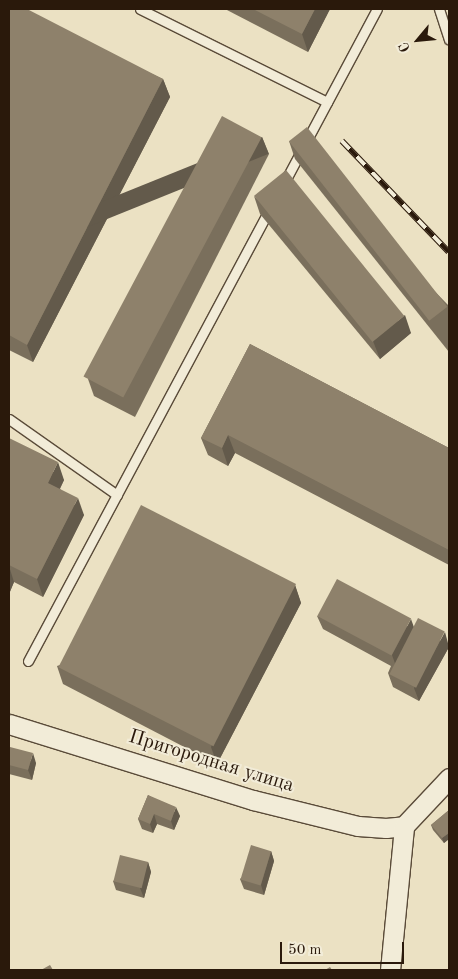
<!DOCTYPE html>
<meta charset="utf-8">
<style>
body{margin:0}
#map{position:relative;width:458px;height:979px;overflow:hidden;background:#ebe1c3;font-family:"Old Standard TT",serif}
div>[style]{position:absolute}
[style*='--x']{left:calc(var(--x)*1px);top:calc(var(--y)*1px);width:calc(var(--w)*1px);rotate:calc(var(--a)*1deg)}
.roads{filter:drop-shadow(1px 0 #5a4b39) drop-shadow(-1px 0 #5a4b39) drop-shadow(0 1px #5a4b39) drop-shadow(0 -1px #5a4b39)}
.service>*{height:9px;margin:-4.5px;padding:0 4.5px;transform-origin:4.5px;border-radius:4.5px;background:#f2ecd8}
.minor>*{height:19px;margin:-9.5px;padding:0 9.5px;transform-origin:9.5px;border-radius:9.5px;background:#f2ecd8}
.rail>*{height:5.5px;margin-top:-2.75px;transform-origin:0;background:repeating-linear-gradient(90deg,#f2ecd8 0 11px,#2a190b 0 22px);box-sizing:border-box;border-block:1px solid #2a190b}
.wall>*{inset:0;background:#7a6f5c}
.shaded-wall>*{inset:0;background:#635a4b;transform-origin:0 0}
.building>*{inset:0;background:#8e816b;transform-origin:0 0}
span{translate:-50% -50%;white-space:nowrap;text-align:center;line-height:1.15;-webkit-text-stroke:4px #f2ecd8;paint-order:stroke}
.street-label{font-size:20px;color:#2a190b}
.frame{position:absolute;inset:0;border:10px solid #2a190b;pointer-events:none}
.north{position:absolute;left:393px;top:15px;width:50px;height:50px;-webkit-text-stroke:4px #f2ecd8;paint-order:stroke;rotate:242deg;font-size:14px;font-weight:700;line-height:20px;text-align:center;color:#2a190b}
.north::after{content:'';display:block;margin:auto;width:18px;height:22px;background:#2a190b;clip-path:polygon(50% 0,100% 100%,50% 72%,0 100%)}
.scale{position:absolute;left:280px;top:942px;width:124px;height:22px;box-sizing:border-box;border:2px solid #2a190b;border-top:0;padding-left:6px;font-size:15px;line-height:18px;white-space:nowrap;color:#2a190b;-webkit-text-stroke:4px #f2ecd8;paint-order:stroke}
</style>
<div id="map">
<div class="roads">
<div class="service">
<div style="--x:140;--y:9;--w:209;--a:26.4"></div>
<div style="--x:439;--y:9;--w:32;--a:72"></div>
<div style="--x:284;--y:183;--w:197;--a:-61.9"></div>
<div style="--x:9;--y:419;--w:132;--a:35.1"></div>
<div style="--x:28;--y:661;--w:511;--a:-61.88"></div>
</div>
<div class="minor">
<div style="--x:9;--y:724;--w:256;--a:17.3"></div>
<div style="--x:253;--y:800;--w:108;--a:13.9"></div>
<div style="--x:358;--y:826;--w:28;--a:4"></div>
<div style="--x:386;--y:828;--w:18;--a:-6"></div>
<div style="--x:404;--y:826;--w:66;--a:-46.8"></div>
<div style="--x:390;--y:970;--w:145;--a:-84.4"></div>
</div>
</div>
<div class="rail">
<div style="--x:342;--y:141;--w:154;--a:46.1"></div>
</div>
<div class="wall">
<div style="clip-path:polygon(9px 9px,163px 79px,170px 97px,33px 362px,9px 350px)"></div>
<div style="clip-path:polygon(225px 9px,330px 9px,308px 52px)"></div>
<div style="clip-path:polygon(262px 137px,269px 154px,135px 417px,94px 396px,88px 379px)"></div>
<div style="clip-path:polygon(289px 141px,449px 306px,449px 352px,295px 159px)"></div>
<div style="clip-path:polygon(254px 196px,411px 333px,380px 359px,260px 214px)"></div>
<div style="clip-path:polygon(250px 344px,449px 448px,449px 565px,235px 453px,228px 466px,208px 455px,201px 438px)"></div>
<div style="clip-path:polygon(9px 438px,64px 480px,60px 489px,84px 515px,43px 597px,14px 582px,9px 594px)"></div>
<div style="clip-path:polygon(295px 585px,301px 603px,217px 764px,63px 684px,57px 666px)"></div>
<div style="clip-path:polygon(317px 616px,413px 627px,449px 645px,449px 647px,419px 701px,393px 687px,388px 673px,391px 666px,323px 629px)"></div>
<div style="clip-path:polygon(9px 752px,36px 763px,32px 780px,9px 774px)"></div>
<div style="clip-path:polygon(148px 795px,180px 816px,174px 830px,157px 824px,153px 833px,142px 829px,138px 819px)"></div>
<div style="clip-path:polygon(449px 810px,449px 839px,444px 843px,433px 830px,431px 825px)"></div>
<div style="clip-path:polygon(271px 851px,274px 861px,264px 895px,244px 889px,240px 879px)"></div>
<div style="clip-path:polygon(148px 862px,151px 872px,144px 898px,116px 890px,113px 881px)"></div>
</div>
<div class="shaded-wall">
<div style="clip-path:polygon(315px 9px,330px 9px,308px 52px,302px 34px)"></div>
<div style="clip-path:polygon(163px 79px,170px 97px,33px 362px,27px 345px)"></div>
<div style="left:262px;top:137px;width:18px;height:294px;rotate:68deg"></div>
<div style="clip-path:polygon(405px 315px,411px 333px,380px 359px,373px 341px)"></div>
<div style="clip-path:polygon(228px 435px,235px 453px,228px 466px,222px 448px)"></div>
<div style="clip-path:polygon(58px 462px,64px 480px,54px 500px,48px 483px)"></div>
<div style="clip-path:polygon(78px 498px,84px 515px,43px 597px,37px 579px)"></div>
<div style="clip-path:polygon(9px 566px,14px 582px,9px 594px)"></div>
<div style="clip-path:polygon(295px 585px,301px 603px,217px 764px,211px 747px)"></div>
<div style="clip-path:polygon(411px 619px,416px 633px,397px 669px,392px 655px)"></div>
<div style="clip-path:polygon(445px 632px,449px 647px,419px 701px,414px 688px)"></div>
<div style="clip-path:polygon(33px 753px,36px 763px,32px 780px,28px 770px)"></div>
<div style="clip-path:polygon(176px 807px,180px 816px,174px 830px,171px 821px)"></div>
<div style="clip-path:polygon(154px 814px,157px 824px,153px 833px,150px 824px)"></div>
<div style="clip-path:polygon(449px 833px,449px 839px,444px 843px,442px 838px)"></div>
<div style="clip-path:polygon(271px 851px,274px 861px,264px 895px,261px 885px)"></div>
<div style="clip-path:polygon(148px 862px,151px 872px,144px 898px,140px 888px)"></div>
</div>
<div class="building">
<div style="clip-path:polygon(9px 9px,27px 9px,163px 79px,27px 345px,9px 335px)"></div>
<div style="clip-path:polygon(253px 9px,315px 9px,302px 34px)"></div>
<div style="left:222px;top:116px;width:45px;height:295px;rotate:28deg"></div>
<div style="left:307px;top:127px;width:228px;height:23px;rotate:52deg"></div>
<div style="left:286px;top:170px;width:188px;height:41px;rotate:51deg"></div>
<div style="clip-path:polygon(250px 344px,449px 448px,449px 550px,228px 435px,222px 448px,201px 438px)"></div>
<div style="clip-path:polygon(9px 438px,58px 462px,48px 483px,78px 498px,37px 579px,9px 565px)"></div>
<div style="left:141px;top:505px;width:174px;height:182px;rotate:27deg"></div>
<div style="left:337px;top:579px;width:84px;height:42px;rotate:28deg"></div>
<div style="left:418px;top:618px;width:30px;height:63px;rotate:27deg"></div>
<div style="clip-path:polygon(10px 747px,33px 753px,28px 770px,9px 765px,9px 752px)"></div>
<div style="clip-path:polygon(148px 795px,176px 807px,171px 821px,154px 814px,150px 824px,138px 819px)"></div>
<div style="clip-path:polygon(449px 810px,449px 833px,442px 838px,431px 825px)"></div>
<div style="left:251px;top:845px;width:21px;height:36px;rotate:17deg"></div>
<div style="left:120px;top:855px;width:29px;height:27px;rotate:14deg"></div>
<div style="clip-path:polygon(50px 965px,53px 970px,41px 970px)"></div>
<div style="clip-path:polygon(330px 967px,332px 970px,325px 970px)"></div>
</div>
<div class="street-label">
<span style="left:211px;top:762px;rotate:17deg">Пригородная улица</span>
</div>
<div class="frame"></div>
<div class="north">С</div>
<div class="scale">50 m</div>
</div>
